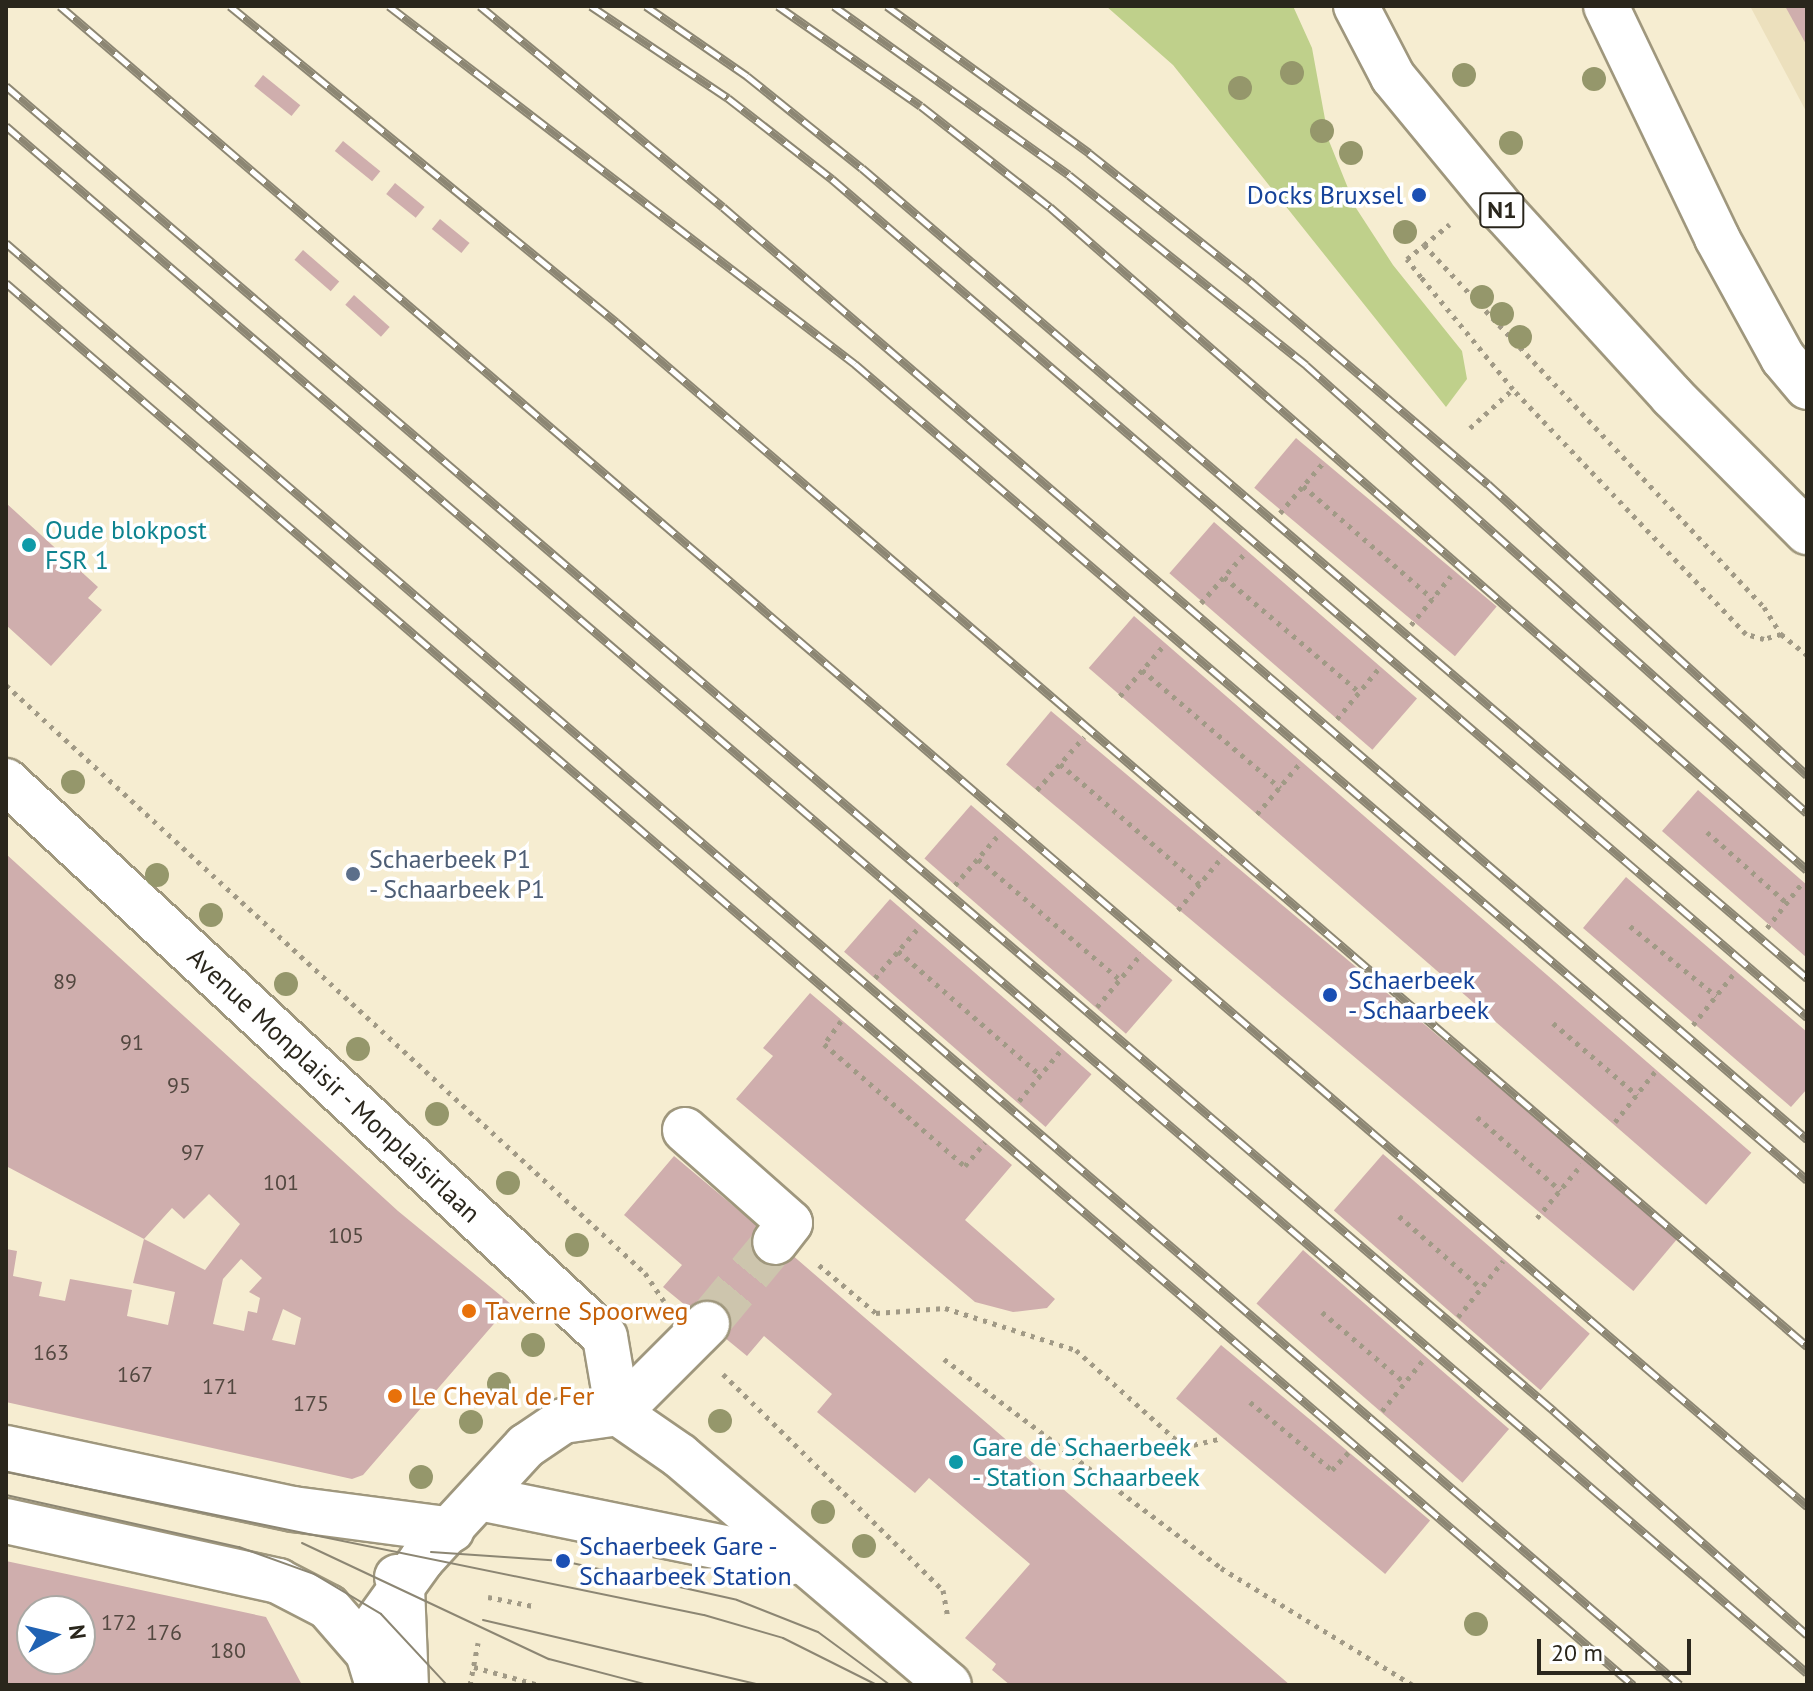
<!DOCTYPE html>
<style>
body{margin:0}
#map{position:relative;width:1813px;height:1691px;overflow:hidden;background:#f6edd1;font-family:"PT Sans",sans-serif}
div>[style]{position:absolute}
[style*='--x']{left:calc(var(--x)*1px);top:calc(var(--y)*1px);width:calc(var(--w)*1px);rotate:calc(var(--a)*1deg)}
.built>*{inset:0;background:#ece0bd}
.green>*{inset:0;background:#bfd08b}
.building>*{inset:0;background:#cfaead;transform-origin:0 0}
.minor-tunnel>*{height:44px;margin-top:-22px;transform-origin:0;background:repeating-linear-gradient(90deg,#cdc5ad 0 44px,transparent 0 66px)}
.path>*{height:5px;margin-top:-2.5px;transform-origin:0;background:repeating-linear-gradient(90deg,#a19a86 0 4px,transparent 0 10px)}
.roads{filter:drop-shadow(2px 0 #9f977d) drop-shadow(-2px 0 #9f977d) drop-shadow(0 2px #9f977d) drop-shadow(0 -2px #9f977d)}
.minor>*{height:44px;margin:-22px;padding:0 22px;transform-origin:22px;border-radius:22px;background:#fff}
.major>*{height:44px;margin:-22px;padding:0 22px;transform-origin:22px;border-radius:22px;background:#fff}
.tram>*{height:2px;margin:-1px;padding:0 1px;transform-origin:1px;border-radius:1px;background:#8c8673}
.rail>*{height:9px;margin-top:-4.5px;transform-origin:0;background:repeating-linear-gradient(90deg,#fff 0 18px,#8c8673 0 36px);box-sizing:border-box;border-block:2px solid #8c8673}
.trees>*{width:24px;height:24px;margin:-12px;border-radius:50%;background:#95976b}
.dots>*{width:22px;height:22px;translate:-50% -50%;box-sizing:border-box;border:4px solid #fff;border-radius:50%}
span{translate:-50% -50%;white-space:nowrap;text-align:center;line-height:1.15;-webkit-text-stroke:7px #fff;paint-order:stroke}
.number-label{font-size:22px;color:#534840}
.number-label span{-webkit-text-stroke-width:0}
.shield-label span{padding:2px 6px;background:#fff;border:2px solid;border-radius:6px;-webkit-text-stroke-width:0}
.shield-label{font-size:24px;color:#2a261c;font-weight:700}
.transit-label{font-size:26px;color:#164399}
.right{translate:-100% -50%;text-align:right}
.left{translate:0 -50%;text-align:left}
.culture-label{font-size:26px;color:#0d838f}
.service-label{font-size:26px;color:#4e5e75}
.street-label{font-size:26px;color:#2a261c}
.food-label{font-size:26px;color:#c56008}
.frame{position:absolute;inset:0;border:8px solid #2a261c;pointer-events:none}
.north{position:absolute;left:16px;top:1595px;width:80px;height:80px;box-sizing:border-box;background:#fff;border:2px solid #aaa8a4;border-radius:50%;rotate:82deg;font-size:22px;font-weight:700;line-height:32px;text-align:center;color:#2a261c}
.north::after{content:'';display:block;margin:auto;width:28px;height:36px;background:#2062b3;clip-path:polygon(50% 0,100% 100%,50% 72%,0 100%)}
.scale{position:absolute;left:1537px;top:1639px;width:154px;height:36px;box-sizing:border-box;border:4px solid #2a261c;border-top:0;padding-left:10px;font-size:24px;line-height:28px;white-space:nowrap;color:#2a261c;-webkit-text-stroke:6px #fff;paint-order:stroke}
</style>
<div id="map">
<div class="built">
<div style="clip-path:polygon(1750px 6px,1807px 6px,1807px 113px)"></div>
</div>
<div class="green">
<div style="clip-path:polygon(1106px 6px,1293px 6px,1312px 48px,1329px 141px,1356px 208px,1393px 265px,1462px 351px,1467px 379px,1446px 407px,1173px 65px)"></div>
</div>
<div class="building">
<div style="clip-path:polygon(1785px 6px,1807px 6px,1807px 46px)"></div>
<div style="left:263px;top:75px;width:48px;height:14px;rotate:39deg"></div>
<div style="left:343px;top:141px;width:48px;height:13px;rotate:39deg"></div>
<div style="left:395px;top:183px;width:38px;height:14px;rotate:39deg"></div>
<div style="left:440px;top:219px;width:38px;height:13px;rotate:39deg"></div>
<div style="left:303px;top:250px;width:48px;height:13px;rotate:41deg"></div>
<div style="left:354px;top:295px;width:48px;height:13px;rotate:42deg"></div>
<div style="left:1296px;top:438px;width:262px;height:65px;rotate:40deg"></div>
<div style="clip-path:polygon(6px 503px,98px 587px,88px 598px,102px 610px,51px 666px,6px 625px)"></div>
<div style="left:1214px;top:522px;width:269px;height:68px;rotate:41deg"></div>
<div style="left:1134px;top:616px;width:818px;height:69px;rotate:41deg"></div>
<div style="left:1051px;top:711px;width:819px;height:70px;rotate:40deg"></div>
<div style="clip-path:polygon(1698px 790px,1807px 885px,1807px 958px,1662px 831px)"></div>
<div style="left:971px;top:805px;width:267px;height:71px;rotate:41deg"></div>
<div style="clip-path:polygon(evenodd,6px 854px,398px 1211px,511px 1304px,363px 1475px,352px 1479px,6px 1402px,6px 1249px,17px 1251px,13px 1276px,42px 1282px,39px 1296px,65px 1301px,70px 1279px,132px 1290px,127px 1316px,168px 1325px,175px 1292px,133px 1283px,144px 1239px,205px 1270px,240px 1224px,209px 1194px,184px 1219px,172px 1208px,144px 1239px,6px 1166px,6px 854px,241px 1259px,262px 1278px,249px 1292px,260px 1298px,257px 1313px,248px 1311px,244px 1331px,213px 1324px,223px 1279px,241px 1259px,6px 854px,283px 1309px,301px 1318px,295px 1345px,272px 1340px,283px 1309px)"></div>
<div style="clip-path:polygon(1626px 877px,1807px 1032px,1807px 1089px,1791px 1107px,1583px 928px)"></div>
<div style="left:890px;top:899px;width:267px;height:70px;rotate:41deg"></div>
<div style="clip-path:polygon(810px 993px,1012px 1165px,965px 1220px,1055px 1299px,1047px 1308px,1013px 1312px,975px 1302px,736px 1099px,773px 1056px,763px 1048px)"></div>
<div style="left:1383px;top:1154px;width:274px;height:75px;rotate:41deg"></div>
<div style="clip-path:polygon(674px 1156px,791px 1254px,1290px 1685px,1010px 1685px,992px 1670px,996px 1664px,965px 1638px,1030px 1564px,929px 1478px,915px 1493px,817px 1412px,832px 1394px,764px 1336px,747px 1356px,663px 1287px,682px 1265px,624px 1215px)"></div>
<div style="left:1303px;top:1250px;width:273px;height:71px;rotate:41deg"></div>
<div style="left:1221px;top:1345px;width:273px;height:70px;rotate:40deg"></div>
<div style="clip-path:polygon(evenodd,6px 1561px,266px 1617px,302px 1685px,6px 1685px,6px 1561px,32px 1611px,80px 1611px,80px 1659px,32px 1659px,32px 1611px)"></div>
</div>
<div class="minor-tunnel">
<div style="--x:707;--y:1324;--w:107;--a:-50.3"></div>
</div>
<div class="path">
<div style="--x:1424;--y:245;--w:497;--a:46.8"></div>
<div style="--x:1764;--y:607;--w:32;--a:58"></div>
<div style="--x:1781;--y:634;--w:18;--a:164"></div>
<div style="--x:1764;--y:639;--w:19;--a:-164"></div>
<div style="--x:1746;--y:634;--w:338;--a:-133.6"></div>
<div style="--x:1513;--y:389;--w:145;--a:-129.4"></div>
<div style="--x:1421;--y:277;--w:23;--a:-128"></div>
<div style="--x:1407;--y:259;--w:22;--a:-39"></div>
<div style="--x:1424;--y:245;--w:33;--a:-39"></div>
<div style="--x:1470;--y:428;--w:58;--a:-42.2"></div>
<div style="--x:1303;--y:486;--w:172;--a:41"></div>
<div style="--x:1280;--y:513;--w:66;--a:-49.3"></div>
<div style="--x:1224;--y:577;--w:177;--a:40.4"></div>
<div style="--x:1201;--y:603;--w:68;--a:-48.6"></div>
<div style="--x:1411;--y:625;--w:63;--a:-50.8"></div>
<div style="--x:1781;--y:634;--w:33;--a:39"></div>
<div style="--x:1142;--y:670;--w:182;--a:40.5"></div>
<div style="--x:6;--y:685;--w:868;--a:42.62"></div>
<div style="--x:645;--y:1273;--w:34;--a:56"></div>
<div style="--x:1120;--y:696;--w:69;--a:-49.1"></div>
<div style="--x:1337;--y:719;--w:67;--a:-50.4"></div>
<div style="--x:1060;--y:764;--w:184;--a:40.8"></div>
<div style="--x:1037;--y:790;--w:71;--a:-48.4"></div>
<div style="--x:1257;--y:814;--w:68;--a:-49.8"></div>
<div style="--x:1707;--y:832;--w:107;--a:41.6"></div>
<div style="--x:978;--y:859;--w:187;--a:40.4"></div>
<div style="--x:955;--y:885;--w:70;--a:-49"></div>
<div style="--x:1178;--y:910;--w:70;--a:-50.2"></div>
<div style="--x:1630;--y:926;--w:111;--a:39.1"></div>
<div style="--x:1767;--y:928;--w:58;--a:-52"></div>
<div style="--x:898;--y:951;--w:189;--a:41.1"></div>
<div style="--x:875;--y:978;--w:67;--a:-49.2"></div>
<div style="--x:1097;--y:1007;--w:70;--a:-50.2"></div>
<div style="--x:841;--y:1021;--w:29;--a:126"></div>
<div style="--x:824;--y:1044;--w:186;--a:40.9"></div>
<div style="--x:965;--y:1166;--w:31;--a:-50"></div>
<div style="--x:1553;--y:1023;--w:111;--a:40.6"></div>
<div style="--x:1693;--y:1025;--w:68;--a:-51.6"></div>
<div style="--x:1019;--y:1101;--w:67;--a:-50.4"></div>
<div style="--x:1477;--y:1117;--w:111;--a:41.3"></div>
<div style="--x:1615;--y:1122;--w:69;--a:-51.5"></div>
<div style="--x:1399;--y:1216;--w:109;--a:41.3"></div>
<div style="--x:1537;--y:1218;--w:70;--a:-50.2"></div>
<div style="--x:819;--y:1265;--w:75;--a:40.1"></div>
<div style="--x:876;--y:1313;--w:69;--a:-4.1"></div>
<div style="--x:945;--y:1308;--w:138;--a:17.8"></div>
<div style="--x:1076;--y:1350;--w:145;--a:41.9"></div>
<div style="--x:1184;--y:1447;--w:35;--a:-13"></div>
<div style="--x:1322;--y:1312;--w:109;--a:40.5"></div>
<div style="--x:1458;--y:1317;--w:72;--a:-51.2"></div>
<div style="--x:944;--y:1359;--w:347;--a:37"></div>
<div style="--x:1221;--y:1568;--w:225;--a:31.4"></div>
<div style="--x:723;--y:1374;--w:308;--a:44.5"></div>
<div style="--x:943;--y:1590;--w:29;--a:80"></div>
<div style="--x:1250;--y:1402;--w:107;--a:39.7"></div>
<div style="--x:1332;--y:1470;--w:25;--a:-47"></div>
<div style="--x:1382;--y:1411;--w:67;--a:-51.1"></div>
<div style="--x:488;--y:1597;--w:46;--a:11.3"></div>
<div style="--x:474;--y:1667;--w:67;--a:15.5"></div>
<div style="--x:470;--y:1685;--w:43;--a:-79.2"></div>
</div>
<div class="roads">
<div class="minor">
<div style="--x:6;--y:781;--w:817;--a:42.87"></div>
<div style="--x:605;--y:1337;--w:77;--a:80.3"></div>
<div style="--x:685;--y:1130;--w:140;--a:41.5"></div>
<div style="--x:790;--y:1223;--w:24;--a:128"></div>
<div style="--x:618;--y:1413;--w:75;--a:34.7"></div>
<div style="--x:680;--y:1456;--w:353;--a:40.4"></div>
<div style="--x:6;--y:1448;--w:293;--a:12"></div>
<div style="--x:293;--y:1509;--w:160;--a:7.5"></div>
<div style="--x:479;--y:1498;--w:321;--a:11.5"></div>
<div style="--x:6;--y:1521;--w:279;--a:12.4"></div>
<div style="--x:278;--y:1581;--w:56;--a:27.5"></div>
<div style="--x:328;--y:1607;--w:61;--a:49"></div>
<div style="--x:368;--y:1653;--w:34;--a:73"></div>
<div style="--x:397;--y:1577;--w:11;--a:63"></div>
<div style="--x:402;--y:1587;--w:98;--a:87.7"></div>
<div style="--x:368;--y:1653;--w:23;--a:-83"></div>
<div style="--x:371;--y:1630;--w:87;--a:-54.3"></div>
<div style="--x:422;--y:1559;--w:154;--a:-47.4"></div>
<div style="--x:526;--y:1446;--w:45;--a:-34"></div>
<div style="--x:563;--y:1421;--w:56;--a:-8.3"></div>
<div style="--x:618;--y:1413;--w:126;--a:-45"></div>
</div>
<div class="major">
<div style="--x:1356;--y:6;--w:80;--a:62.5"></div>
<div style="--x:1393;--y:77;--w:176;--a:50.5"></div>
<div style="--x:1505;--y:213;--w:248;--a:47.6"></div>
<div style="--x:1672;--y:396;--w:192;--a:45.2"></div>
<div style="--x:1606;--y:6;--w:257;--a:64.4"></div>
<div style="--x:1717;--y:238;--w:137;--a:61.2"></div>
<div style="--x:1783;--y:358;--w:38;--a:50"></div>
</div>
</div>
<div class="tram">
<div style="--x:6;--y:1472;--w:712;--a:11.58"></div>
<div style="--x:704;--y:1615;--w:82;--a:16.2"></div>
<div style="--x:783;--y:1638;--w:105;--a:26.6"></div>
<div style="--x:6;--y:1495;--w:239;--a:12.6"></div>
<div style="--x:239;--y:1547;--w:80;--a:19.8"></div>
<div style="--x:314;--y:1574;--w:78;--a:30.8"></div>
<div style="--x:381;--y:1614;--w:97;--a:47.1"></div>
<div style="--x:302;--y:1543;--w:273;--a:25.2"></div>
<div style="--x:549;--y:1659;--w:102;--a:14.7"></div>
<div style="--x:431;--y:1552;--w:132;--a:3.9"></div>
<div style="--x:563;--y:1561;--w:178;--a:12.6"></div>
<div style="--x:737;--y:1600;--w:87;--a:21.6"></div>
<div style="--x:818;--y:1632;--w:89;--a:36.4"></div>
<div style="--x:483;--y:1620;--w:285;--a:13.2"></div>
</div>
<div class="rail">
<div style="--x:60;--y:6;--w:2303;--a:40.65"></div>
<div style="--x:230;--y:6;--w:499;--a:39.3"></div>
<div style="--x:616;--y:322;--w:1571;--a:40.69"></div>
<div style="--x:389;--y:6;--w:588;--a:37.53"></div>
<div style="--x:855;--y:364;--w:1254;--a:40.6"></div>
<div style="--x:480;--y:6;--w:315;--a:39.6"></div>
<div style="--x:723;--y:207;--w:1430;--a:40.69"></div>
<div style="--x:591;--y:6;--w:165;--a:33.9"></div>
<div style="--x:728;--y:98;--w:132;--a:37.9"></div>
<div style="--x:832;--y:179;--w:1286;--a:40.68"></div>
<div style="--x:646;--y:6;--w:123;--a:34.7"></div>
<div style="--x:747;--y:76;--w:147;--a:38.7"></div>
<div style="--x:862;--y:168;--w:1245;--a:40.6"></div>
<div style="--x:778;--y:6;--w:174;--a:35"></div>
<div style="--x:921;--y:106;--w:164;--a:38.1"></div>
<div style="--x:1050;--y:207;--w:1006;--a:41.21"></div>
<div style="--x:834;--y:6;--w:289;--a:35.7"></div>
<div style="--x:1069;--y:175;--w:304;--a:38.7"></div>
<div style="--x:1306;--y:365;--w:672;--a:41.8"></div>
<div style="--x:887;--y:6;--w:250;--a:36"></div>
<div style="--x:1089;--y:153;--w:206;--a:38.5"></div>
<div style="--x:1250;--y:281;--w:313;--a:40.5"></div>
<div style="--x:1488;--y:484;--w:432;--a:42.4"></div>
<div style="--x:6;--y:86;--w:2038;--a:40.56"></div>
<div style="--x:1554;--y:1411;--w:338;--a:41.5"></div>
<div style="--x:6;--y:126;--w:2374;--a:40.66"></div>
<div style="--x:6;--y:243;--w:2209;--a:40.74"></div>
<div style="--x:6;--y:283;--w:2148;--a:40.75"></div>
</div>
<div class="trees">
<div style="left:1292px;top:73px"></div>
<div style="left:1464px;top:75px"></div>
<div style="left:1594px;top:79px"></div>
<div style="left:1240px;top:88px"></div>
<div style="left:1322px;top:131px"></div>
<div style="left:1511px;top:143px"></div>
<div style="left:1351px;top:153px"></div>
<div style="left:1405px;top:232px"></div>
<div style="left:1482px;top:297px"></div>
<div style="left:1502px;top:314px"></div>
<div style="left:1520px;top:337px"></div>
<div style="left:73px;top:782px"></div>
<div style="left:157px;top:875px"></div>
<div style="left:211px;top:915px"></div>
<div style="left:286px;top:984px"></div>
<div style="left:358px;top:1049px"></div>
<div style="left:437px;top:1114px"></div>
<div style="left:508px;top:1183px"></div>
<div style="left:577px;top:1245px"></div>
<div style="left:533px;top:1345px"></div>
<div style="left:499px;top:1384px"></div>
<div style="left:720px;top:1421px"></div>
<div style="left:471px;top:1422px"></div>
<div style="left:421px;top:1477px"></div>
<div style="left:823px;top:1512px"></div>
<div style="left:864px;top:1546px"></div>
<div style="left:1476px;top:1624px"></div>
</div>
<div class="dots">
<div style="left:1419px;top:195px;background:#1a4fb4"></div>
<div style="left:29px;top:545px;background:#0f9aa8"></div>
<div style="left:353px;top:874px;background:#5c6f8a"></div>
<div style="left:1330px;top:995px;background:#1a4fb4"></div>
<div style="left:469px;top:1311px;background:#e8710a"></div>
<div style="left:395px;top:1396px;background:#e8710a"></div>
<div style="left:956px;top:1462px;background:#0f9aa8"></div>
<div style="left:563px;top:1561px;background:#1a4fb4"></div>
</div>
<div class="number-label">
<span style="left:65px;top:982px">89</span>
<span style="left:132px;top:1043px">91</span>
<span style="left:179px;top:1086px">95</span>
<span style="left:193px;top:1153px">97</span>
<span style="left:281px;top:1183px">101</span>
<span style="left:346px;top:1236px">105</span>
<span style="left:51px;top:1353px">163</span>
<span style="left:135px;top:1375px">167</span>
<span style="left:220px;top:1387px">171</span>
<span style="left:311px;top:1404px">175</span>
<span style="left:119px;top:1623px">172</span>
<span style="left:164px;top:1633px">176</span>
<span style="left:228px;top:1651px">180</span>
</div>
<div class="shield-label">
<span style="left:1502px;top:210px">N1</span>
</div>
<div class="transit-label">
<span class="right" style="left:1403px;top:195px">Docks Bruxsel</span>
<span class="left" style="left:1348px;top:995px">Schaerbeek<br>- Schaarbeek</span>
<span class="left" style="left:579px;top:1561px">Schaerbeek Gare -<br>Schaarbeek Station</span>
</div>
<div class="culture-label">
<span class="left" style="left:45px;top:545px">Oude blokpost<br>FSR 1</span>
<span class="left" style="left:972px;top:1462px">Gare de Schaerbeek<br>- Station Schaarbeek</span>
</div>
<div class="service-label">
<span class="left" style="left:369px;top:874px">Schaerbeek P1<br>- Schaarbeek P1</span>
</div>
<div class="street-label">
<span style="left:334px;top:1085px;rotate:43deg">Avenue Monplaisir - Monplaisirlaan</span>
</div>
<div class="food-label">
<span class="left" style="left:485px;top:1311px">Taverne Spoorweg</span>
<span class="left" style="left:411px;top:1396px">Le Cheval de Fer</span>
</div>
<div class="frame"></div>
<div class="north">N</div>
<div class="scale">20 m</div>
</div>
